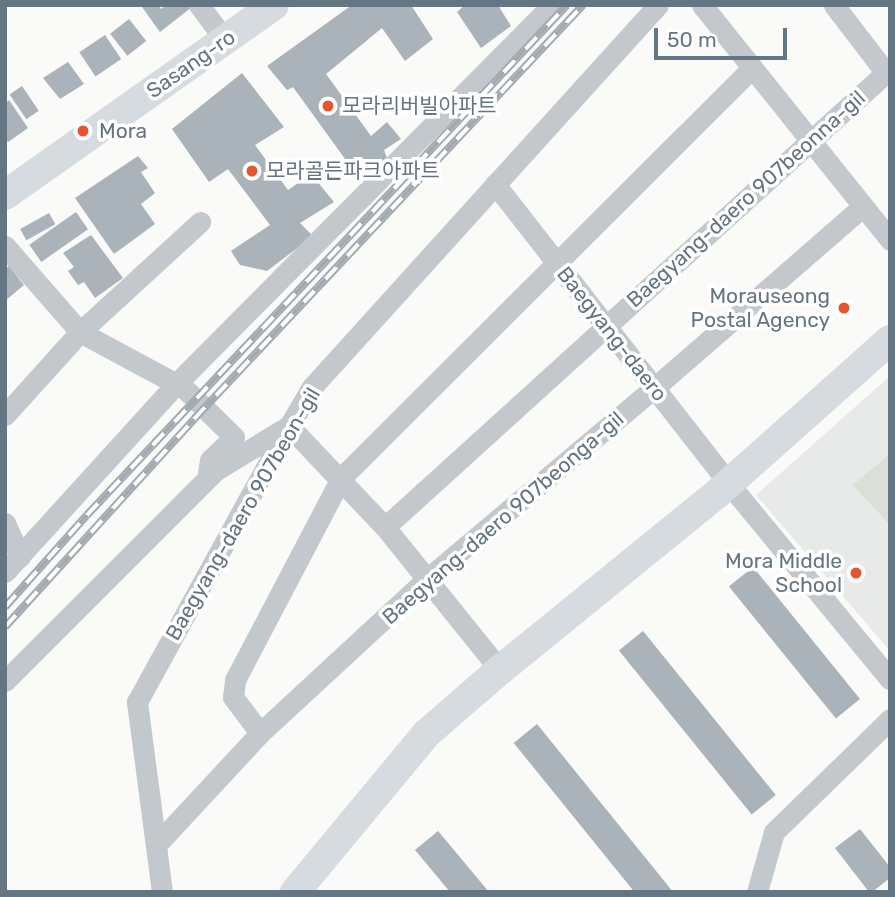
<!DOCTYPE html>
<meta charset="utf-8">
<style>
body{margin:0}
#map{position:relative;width:895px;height:897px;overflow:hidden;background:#fafaf8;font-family:Rubik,"Noto Sans KR",sans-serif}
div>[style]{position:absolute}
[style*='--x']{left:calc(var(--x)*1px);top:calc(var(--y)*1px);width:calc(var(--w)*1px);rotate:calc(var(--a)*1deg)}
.built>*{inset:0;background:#e8e9e9}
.green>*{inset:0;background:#dadfd7}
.building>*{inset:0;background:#aab3b9;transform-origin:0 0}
.street>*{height:21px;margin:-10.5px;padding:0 10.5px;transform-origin:10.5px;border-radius:10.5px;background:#c3c8cc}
.secondary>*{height:30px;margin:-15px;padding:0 15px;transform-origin:15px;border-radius:15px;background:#d6dbdf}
.rail>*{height:8px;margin-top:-4px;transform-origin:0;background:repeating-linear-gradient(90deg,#fff 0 16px,#a2aab0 0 32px);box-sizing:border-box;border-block:2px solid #a2aab0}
.dots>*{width:19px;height:19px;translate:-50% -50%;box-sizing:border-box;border:4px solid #fff;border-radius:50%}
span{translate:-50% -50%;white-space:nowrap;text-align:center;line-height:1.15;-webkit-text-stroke:7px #fff;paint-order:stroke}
.street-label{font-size:21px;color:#657683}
.poi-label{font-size:21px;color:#657683}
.left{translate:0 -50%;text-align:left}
.right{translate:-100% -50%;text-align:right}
.frame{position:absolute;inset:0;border:7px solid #657683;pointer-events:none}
.scale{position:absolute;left:654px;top:28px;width:133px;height:32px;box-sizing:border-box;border:4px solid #657683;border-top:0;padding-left:9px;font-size:21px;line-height:24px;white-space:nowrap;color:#657683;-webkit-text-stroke:5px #fff;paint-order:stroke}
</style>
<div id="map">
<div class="built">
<div style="clip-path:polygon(890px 376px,890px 651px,756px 495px)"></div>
</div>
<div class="green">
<div style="clip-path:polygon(890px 454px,890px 525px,853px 485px)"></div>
</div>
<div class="building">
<div style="clip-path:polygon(145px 5px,158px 5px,161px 9px,167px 5px,192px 7px,160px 32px,142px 7px)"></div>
<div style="clip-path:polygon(352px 5px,411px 5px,433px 39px,405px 61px,382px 28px,326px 74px,371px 136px,387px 122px,401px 139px,384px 150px,387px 158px,361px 181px,293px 87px,287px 90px,267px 66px)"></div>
<div style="clip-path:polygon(465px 5px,498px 5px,511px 26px,481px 48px,457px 12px)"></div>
<div style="left:129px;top:19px;width:28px;height:24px;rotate:52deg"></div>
<div style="left:105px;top:35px;width:29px;height:31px;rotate:56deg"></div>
<div style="clip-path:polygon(68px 62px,84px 84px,60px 99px,43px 78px)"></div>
<div style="clip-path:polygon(242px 73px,284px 127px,255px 145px,288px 190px,311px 174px,334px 202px,300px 223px,313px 236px,267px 271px,240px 265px,231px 251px,270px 225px,228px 169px,209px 182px,172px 129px)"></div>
<div style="left:22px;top:86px;width:30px;height:15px;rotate:56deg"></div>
<div style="clip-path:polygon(9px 100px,28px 128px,8px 142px,5px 139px,5px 104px)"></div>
<div style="clip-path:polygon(138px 156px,148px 168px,141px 172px,155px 193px,141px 204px,155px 224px,114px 254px,75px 198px)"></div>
<div style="left:76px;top:212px;width:21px;height:57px;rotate:55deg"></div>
<div style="left:49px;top:213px;width:13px;height:33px;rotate:61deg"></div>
<div style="clip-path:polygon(91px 235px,123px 278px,95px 298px,84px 282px,78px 285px,68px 271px,74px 267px,63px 253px)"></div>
<div style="clip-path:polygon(9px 266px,24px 285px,5px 301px,5px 269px)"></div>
<div style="left:753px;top:567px;width:170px;height:31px;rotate:51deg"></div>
<div style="left:643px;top:631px;width:211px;height:31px;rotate:51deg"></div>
<div style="left:537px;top:724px;width:216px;height:30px;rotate:51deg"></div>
<div style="clip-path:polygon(860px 829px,890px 867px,890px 878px,872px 892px,869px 892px,835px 848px)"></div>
<div style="clip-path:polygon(438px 831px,489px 892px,450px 892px,415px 850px)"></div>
</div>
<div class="street">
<div style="--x:199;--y:5;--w:44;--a:53.4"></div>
<div style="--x:702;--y:5;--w:301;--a:51.3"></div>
<div style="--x:834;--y:5;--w:86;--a:52.6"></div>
<div style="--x:495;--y:184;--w:380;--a:52"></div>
<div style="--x:729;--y:484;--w:253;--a:50.5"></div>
<div style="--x:5;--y:246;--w:114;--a:48.9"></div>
<div style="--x:80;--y:332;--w:118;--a:28.3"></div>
<div style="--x:184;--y:388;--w:70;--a:44.4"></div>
<div style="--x:234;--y:437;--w:33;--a:136"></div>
<div style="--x:210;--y:460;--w:13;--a:99"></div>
<div style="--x:5;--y:415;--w:112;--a:-47.9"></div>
<div style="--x:80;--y:332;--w:163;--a:-42.5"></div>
<div style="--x:5;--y:523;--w:37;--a:66"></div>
<div style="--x:385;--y:527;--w:682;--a:-42.21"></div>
<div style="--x:5;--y:572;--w:254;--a:-47.7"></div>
<div style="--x:176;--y:384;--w:534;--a:-45.23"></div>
<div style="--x:5;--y:681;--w:298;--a:-45"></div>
<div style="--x:216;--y:470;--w:85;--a:-31.1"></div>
<div style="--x:289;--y:426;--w:139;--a:46.5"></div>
<div style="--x:385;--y:527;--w:184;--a:51.2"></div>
<div style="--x:260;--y:733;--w:45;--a:-126.9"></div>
<div style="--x:233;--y:697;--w:17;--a:-83"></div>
<div style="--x:235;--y:680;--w:228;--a:-62.3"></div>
<div style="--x:341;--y:478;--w:581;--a:-44.93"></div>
<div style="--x:157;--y:844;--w:151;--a:-47.1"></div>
<div style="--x:260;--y:733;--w:227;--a:-42.7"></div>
<div style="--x:427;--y:579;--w:297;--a:-40.1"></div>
<div style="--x:654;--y:388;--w:277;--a:-41"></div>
<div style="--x:162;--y:892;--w:192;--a:-97.5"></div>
<div style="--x:137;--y:702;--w:315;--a:-61.2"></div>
<div style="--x:289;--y:426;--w:45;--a:-59.5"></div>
<div style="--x:312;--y:387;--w:515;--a:-47.83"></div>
<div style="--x:757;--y:892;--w:62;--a:-74.2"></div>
<div style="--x:774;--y:832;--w:162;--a:-44.2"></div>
</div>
<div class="secondary">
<div style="--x:5;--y:195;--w:329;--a:-35.2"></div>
<div style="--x:295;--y:892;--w:205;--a:-50.3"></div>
<div style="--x:426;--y:734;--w:98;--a:-40.9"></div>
<div style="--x:500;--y:670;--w:281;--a:-39.1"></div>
<div style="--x:718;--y:493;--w:230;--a:-41.7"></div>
</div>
<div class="rail">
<div style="--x:5;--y:607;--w:123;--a:-48.3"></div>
<div style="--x:87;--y:515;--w:700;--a:-46.74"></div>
<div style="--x:5;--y:627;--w:281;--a:-47.7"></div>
<div style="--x:194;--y:419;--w:568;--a:-46.78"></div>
</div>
<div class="dots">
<div style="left:328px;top:106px;background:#e4572e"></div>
<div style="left:83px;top:131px;background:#e4572e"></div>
<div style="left:252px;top:171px;background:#e4572e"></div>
<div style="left:844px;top:308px;background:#e4572e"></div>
<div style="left:856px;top:573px;background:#e4572e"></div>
</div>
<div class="street-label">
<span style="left:191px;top:64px;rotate:-35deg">Sasang-ro</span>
<span style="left:746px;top:199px;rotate:-42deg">Baegyang-daero 907beonna-gil</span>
<span style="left:612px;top:334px;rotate:52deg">Baegyang-daero</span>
<span style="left:243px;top:514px;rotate:-60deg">Baegyang-daero 907beon-gil</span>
<span style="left:503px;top:518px;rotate:-41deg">Baegyang-daero 907beonga-gil</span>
</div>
<div class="poi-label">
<span class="left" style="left:342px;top:106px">모라리버빌아파트</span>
<span class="left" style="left:99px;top:131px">Mora</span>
<span class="left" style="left:266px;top:171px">모라골든파크아파트</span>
<span class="right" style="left:830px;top:308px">Morauseong<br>Postal Agency</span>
<span class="right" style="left:842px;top:573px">Mora Middle<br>School</span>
</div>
<div class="frame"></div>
<div class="scale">50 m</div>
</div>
